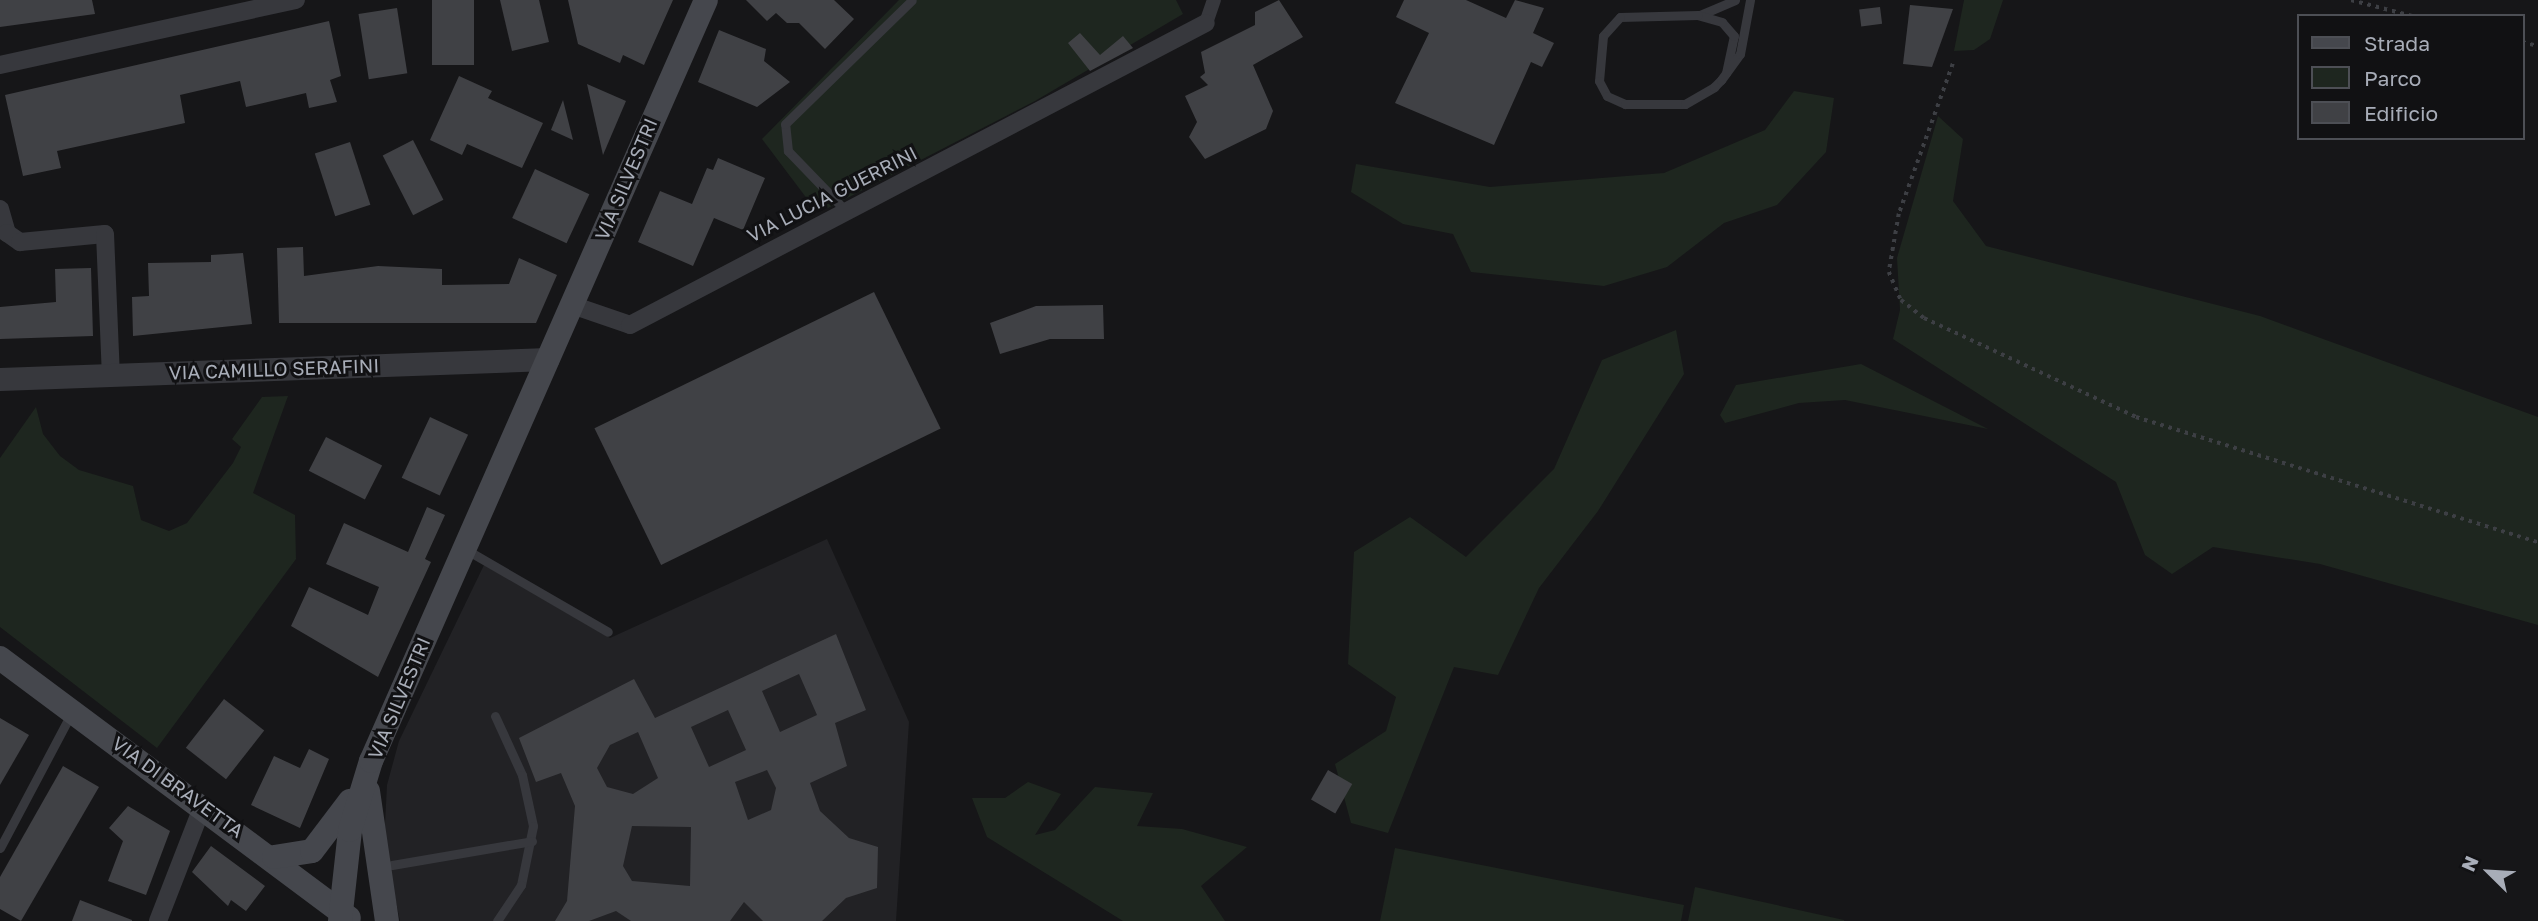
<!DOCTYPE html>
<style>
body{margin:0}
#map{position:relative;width:2538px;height:921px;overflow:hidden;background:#161618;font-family:"Golos Text",sans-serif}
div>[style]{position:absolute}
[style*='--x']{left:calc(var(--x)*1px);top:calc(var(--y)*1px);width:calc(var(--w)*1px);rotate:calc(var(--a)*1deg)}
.built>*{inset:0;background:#222225}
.green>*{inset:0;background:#1e261f}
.building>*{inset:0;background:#404145;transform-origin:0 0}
.path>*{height:3.5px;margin-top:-1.75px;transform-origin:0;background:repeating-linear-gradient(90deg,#3d3f44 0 3.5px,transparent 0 8.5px)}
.service>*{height:9px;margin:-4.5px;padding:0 4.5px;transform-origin:4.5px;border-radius:4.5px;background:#37383d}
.pedestrian>*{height:14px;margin:-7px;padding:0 7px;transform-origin:7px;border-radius:7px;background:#37383d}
.minor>*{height:18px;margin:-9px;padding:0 9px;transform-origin:9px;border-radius:9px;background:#37383d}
.tertiary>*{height:23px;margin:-11.5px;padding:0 11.5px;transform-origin:11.5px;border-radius:11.5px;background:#37383d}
.secondary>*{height:24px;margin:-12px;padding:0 12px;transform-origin:12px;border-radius:12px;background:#45474d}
span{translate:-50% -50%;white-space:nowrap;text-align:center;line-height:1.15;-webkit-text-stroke:6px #111113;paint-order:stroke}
.street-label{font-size:19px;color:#a8adb8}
.legend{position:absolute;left:2297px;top:14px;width:228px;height:126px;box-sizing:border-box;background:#111113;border:2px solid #4d4f55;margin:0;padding:9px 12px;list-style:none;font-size:21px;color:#a8adb8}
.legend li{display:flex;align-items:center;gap:14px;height:35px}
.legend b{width:35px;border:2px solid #4d4f55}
.north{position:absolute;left:2454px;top:837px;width:70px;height:70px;-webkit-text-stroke:5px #111113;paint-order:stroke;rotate:294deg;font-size:19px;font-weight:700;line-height:28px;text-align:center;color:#a8adb8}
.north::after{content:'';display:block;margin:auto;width:24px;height:32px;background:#a8adb8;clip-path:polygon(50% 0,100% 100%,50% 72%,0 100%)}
</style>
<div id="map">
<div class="built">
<div style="clip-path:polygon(827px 539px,909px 722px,896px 921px,400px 921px,384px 844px,387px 785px,399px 741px,484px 565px,610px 638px)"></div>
</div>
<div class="green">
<div style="clip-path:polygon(899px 0,1176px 0,1183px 14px,1035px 101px,828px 208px,811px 204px,762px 139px)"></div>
<div style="clip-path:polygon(1964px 0,2003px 0,1990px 39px,1974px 50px,1954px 51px)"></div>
<div style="clip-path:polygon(1794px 91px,1834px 98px,1826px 152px,1777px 205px,1724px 223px,1667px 267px,1604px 286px,1471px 272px,1453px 234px,1403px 224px,1351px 192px,1356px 164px,1490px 187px,1664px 173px,1765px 130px)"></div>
<div style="clip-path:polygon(1938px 116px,1963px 139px,1953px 201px,1986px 246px,2260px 316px,2538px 417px,2538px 625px,2320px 564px,2213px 547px,2172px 574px,2145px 555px,2116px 482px,1893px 339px,1900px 310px,1897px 258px)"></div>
<div style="clip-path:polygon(1676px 330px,1684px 374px,1598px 511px,1539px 588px,1498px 675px,1454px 667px,1388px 833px,1351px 823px,1335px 764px,1386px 731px,1396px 697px,1348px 664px,1354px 552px,1410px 517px,1466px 557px,1554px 469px,1602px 360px)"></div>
<div style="clip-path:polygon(1861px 364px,1988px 429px,1845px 400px,1799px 403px,1725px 423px,1720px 415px,1736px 385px)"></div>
<div style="clip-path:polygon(288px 396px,253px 493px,295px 515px,296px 559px,157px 748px,0 627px,0 458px,36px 407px,43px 434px,60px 456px,79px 470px,133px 486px,141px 520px,169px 531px,187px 523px,233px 463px,241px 447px,232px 439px,262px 397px)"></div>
<div style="clip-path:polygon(1028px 782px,1061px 794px,1035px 835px,1055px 830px,1095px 787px,1153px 793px,1137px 826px,1182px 829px,1247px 847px,1201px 886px,1225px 921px,1123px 921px,987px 837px,972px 798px,1005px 798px)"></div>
<div style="clip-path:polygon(1395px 848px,1684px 905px,1681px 921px,1380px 921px)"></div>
<div style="clip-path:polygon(1695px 887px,1844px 920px,1844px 921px,1688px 921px)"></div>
</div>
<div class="building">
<div style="clip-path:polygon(0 0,92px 0,95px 14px,0 27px)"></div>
<div style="left:432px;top:0;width:42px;height:65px"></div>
<div style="clip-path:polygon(500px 0,539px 0,549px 42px,512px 51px)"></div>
<div style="clip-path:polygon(568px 0,673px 0,644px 65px,623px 55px,620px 63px,578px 44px)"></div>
<div style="clip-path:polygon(746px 0,834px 0,854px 19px,825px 49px,799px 23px,787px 23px,776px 13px,767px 21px)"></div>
<div style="clip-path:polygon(1279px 0,1303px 37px,1253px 65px,1273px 111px,1266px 129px,1205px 159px,1189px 137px,1197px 122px,1185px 96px,1208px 85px,1200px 77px,1205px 73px,1201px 52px,1255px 25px,1255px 12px)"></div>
<div style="clip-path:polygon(1404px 0,1466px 0,1506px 18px,1515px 0,1544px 8px,1533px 33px,1554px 43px,1542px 67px,1531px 62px,1494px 145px,1395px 103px,1429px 33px,1396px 17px)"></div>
<div style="clip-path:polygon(1910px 5px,1953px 9px,1932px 67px,1903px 64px)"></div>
<div style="left:1880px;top:7px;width:17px;height:21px;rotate:83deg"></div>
<div style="left:397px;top:8px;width:66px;height:39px;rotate:81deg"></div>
<div style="clip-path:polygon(329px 21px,341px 76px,330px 80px,337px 102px,309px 108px,306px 93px,246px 107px,240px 81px,180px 95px,185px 123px,57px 151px,61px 168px,23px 176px,5px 95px)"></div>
<div style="clip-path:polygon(719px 30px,766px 49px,764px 61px,790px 82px,757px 107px,698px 82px)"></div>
<div style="clip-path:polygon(1080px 33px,1100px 55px,1123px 36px,1133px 48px,1090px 71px,1068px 43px)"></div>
<div style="clip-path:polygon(459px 76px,492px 91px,488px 98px,543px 123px,522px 168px,467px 144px,462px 155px,430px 140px)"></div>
<div style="clip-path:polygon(587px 84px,626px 101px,603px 155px)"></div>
<div style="clip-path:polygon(563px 100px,573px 140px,551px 130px)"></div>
<div style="left:413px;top:140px;width:67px;height:34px;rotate:63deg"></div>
<div style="left:350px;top:142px;width:66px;height:37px;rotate:72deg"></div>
<div style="clip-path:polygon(718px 158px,765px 178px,743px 230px,714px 218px,693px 266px,638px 242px,660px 191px,692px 204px,707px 168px,713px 170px)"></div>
<div style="left:535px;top:169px;width:60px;height:54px;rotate:25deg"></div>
<div style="clip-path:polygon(303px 247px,304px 276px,378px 266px,442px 269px,442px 285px,509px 284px,519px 258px,557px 275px,536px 323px,279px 323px,277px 248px)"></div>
<div style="clip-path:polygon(243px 253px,252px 324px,133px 336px,132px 297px,149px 296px,148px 263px,211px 262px,211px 255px)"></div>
<div style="clip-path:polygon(91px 268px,93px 336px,0 339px,0 307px,56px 302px,55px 269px)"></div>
<div style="left:874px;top:292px;width:152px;height:311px;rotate:64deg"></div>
<div style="clip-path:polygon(1103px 305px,1104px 339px,1050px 339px,1000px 354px,990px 323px,1036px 306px)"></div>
<div style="left:430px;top:417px;width:42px;height:67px;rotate:25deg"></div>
<div style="left:326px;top:437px;width:63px;height:38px;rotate:27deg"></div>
<div style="clip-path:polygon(427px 507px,445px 515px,425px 559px,431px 562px,378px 677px,291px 626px,309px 587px,368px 615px,379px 587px,326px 564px,344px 523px,408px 552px)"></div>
<div style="clip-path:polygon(evenodd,836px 634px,866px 710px,835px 723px,847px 766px,810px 783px,820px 811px,849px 838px,878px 847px,877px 888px,846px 898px,822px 921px,763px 921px,744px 902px,730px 921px,631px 921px,616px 911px,589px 921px,555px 921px,567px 901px,575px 806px,561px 773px,536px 782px,519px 738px,634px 679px,655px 718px,836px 634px,799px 674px,817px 715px,780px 732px,762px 691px,799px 674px,836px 634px,728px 710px,746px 750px,709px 767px,691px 727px,728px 710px,836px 634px,638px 732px,658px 778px,633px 794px,607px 787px,597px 768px,610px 745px,638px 732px,836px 634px,767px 770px,776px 788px,771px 810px,748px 820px,735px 782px,767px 770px,836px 634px,632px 826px,691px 827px,690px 886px,632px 881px,623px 866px,632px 826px)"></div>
<div style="left:224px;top:699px;width:51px;height:62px;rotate:38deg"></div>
<div style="clip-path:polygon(0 718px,29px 735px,0 785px)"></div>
<div style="clip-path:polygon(309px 749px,329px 759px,300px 828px,251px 805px,274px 756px,300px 768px)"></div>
<div style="clip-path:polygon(63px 766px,99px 787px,21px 921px,0 909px,0 877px)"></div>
<div style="left:1328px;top:770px;width:28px;height:34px;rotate:30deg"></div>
<div style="clip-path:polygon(128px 806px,170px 831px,146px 895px,108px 881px,123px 841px,109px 828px)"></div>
<div style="clip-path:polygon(211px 846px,265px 886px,246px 911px,231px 900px,228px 906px,192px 872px)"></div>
<div style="clip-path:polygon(80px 900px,132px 920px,132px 921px,72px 921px)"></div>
</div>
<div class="path">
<div style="--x:2351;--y:0;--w:63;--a:14.7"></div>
<div style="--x:2522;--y:42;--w:16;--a:14"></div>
<div style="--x:1953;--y:64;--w:159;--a:109.8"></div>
<div style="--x:1899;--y:214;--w:59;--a:99.8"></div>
<div style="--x:1889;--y:272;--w:30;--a:67"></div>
<div style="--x:1901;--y:300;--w:29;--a:38"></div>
<div style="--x:1924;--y:318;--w:234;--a:25"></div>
<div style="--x:2136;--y:417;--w:421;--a:17.3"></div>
</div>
<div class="service">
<div style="--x:1700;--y:15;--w:38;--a:-23"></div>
<div style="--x:1726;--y:73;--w:38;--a:-78"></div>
<div style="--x:1734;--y:36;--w:18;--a:-131"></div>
<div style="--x:1722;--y:22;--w:25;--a:-164"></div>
<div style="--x:1698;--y:15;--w:78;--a:178.5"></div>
<div style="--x:1620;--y:17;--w:25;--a:132"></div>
<div style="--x:1603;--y:36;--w:45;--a:95.1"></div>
<div style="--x:1599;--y:81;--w:17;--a:62"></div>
<div style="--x:1607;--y:96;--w:20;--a:24"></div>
<div style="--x:1625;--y:104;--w:60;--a:0"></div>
<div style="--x:1685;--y:104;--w:34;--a:-30"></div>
<div style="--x:1714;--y:87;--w:10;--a:-45"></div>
<div style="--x:1721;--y:80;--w:32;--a:-54"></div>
<div style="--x:1740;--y:54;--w:55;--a:-79.5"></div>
<div style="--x:844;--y:209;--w:81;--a:-134"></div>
<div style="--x:788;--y:151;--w:27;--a:-96"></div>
<div style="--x:785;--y:124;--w:177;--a:-44.3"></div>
<div style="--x:465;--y:549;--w:165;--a:30.1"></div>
<div style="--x:495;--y:716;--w:65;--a:65.4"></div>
<div style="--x:522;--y:775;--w:52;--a:77.8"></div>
<div style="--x:533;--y:826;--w:60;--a:101.5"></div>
<div style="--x:521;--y:885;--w:43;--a:123.7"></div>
<div style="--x:0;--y:848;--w:152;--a:-62.1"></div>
<div style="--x:392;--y:865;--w:142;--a:-9.7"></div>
</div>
<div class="pedestrian">
<div style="--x:1206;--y:23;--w:24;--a:-71"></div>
</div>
<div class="minor">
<div style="--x:0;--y:65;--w:303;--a:-12.4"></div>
<div style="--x:0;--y:209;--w:25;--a:74"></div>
<div style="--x:7;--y:233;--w:16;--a:35"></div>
<div style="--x:20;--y:242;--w:85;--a:-5.4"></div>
<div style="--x:105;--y:234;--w:141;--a:87.6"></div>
<div style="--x:572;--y:305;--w:61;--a:19"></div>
<div style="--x:630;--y:325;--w:650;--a:-27.67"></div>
<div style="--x:158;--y:921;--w:124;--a:-68.8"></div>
</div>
<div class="tertiary">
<div style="--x:0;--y:379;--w:548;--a:-2.09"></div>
</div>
<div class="secondary">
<div style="--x:0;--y:658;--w:435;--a:36.7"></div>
<div style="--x:368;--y:791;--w:131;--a:81.7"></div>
<div style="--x:274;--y:857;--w:38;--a:-9"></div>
<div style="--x:312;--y:851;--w:63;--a:-52.8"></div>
<div style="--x:340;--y:921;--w:92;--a:-83.7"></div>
<div style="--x:350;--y:830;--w:72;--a:-73.1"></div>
<div style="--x:371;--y:761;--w:831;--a:-66.24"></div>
</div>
<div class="street-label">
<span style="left:626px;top:179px;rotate:-67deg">VIA SILVESTRI</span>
<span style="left:832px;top:194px;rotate:-27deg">VIA LUCIA GUERRINI</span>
<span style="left:274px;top:369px;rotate:-2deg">VIA CAMILLO SERAFINI</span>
<span style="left:399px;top:698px;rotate:-67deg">VIA SILVESTRI</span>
<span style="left:178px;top:787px;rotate:36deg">VIA DI BRAVETTA</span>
</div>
<ul class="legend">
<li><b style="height:9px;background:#45474d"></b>Strada</li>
<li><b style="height:19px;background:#1e261f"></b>Parco</li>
<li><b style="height:19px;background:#404145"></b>Edificio</li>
</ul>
<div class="north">N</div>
</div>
